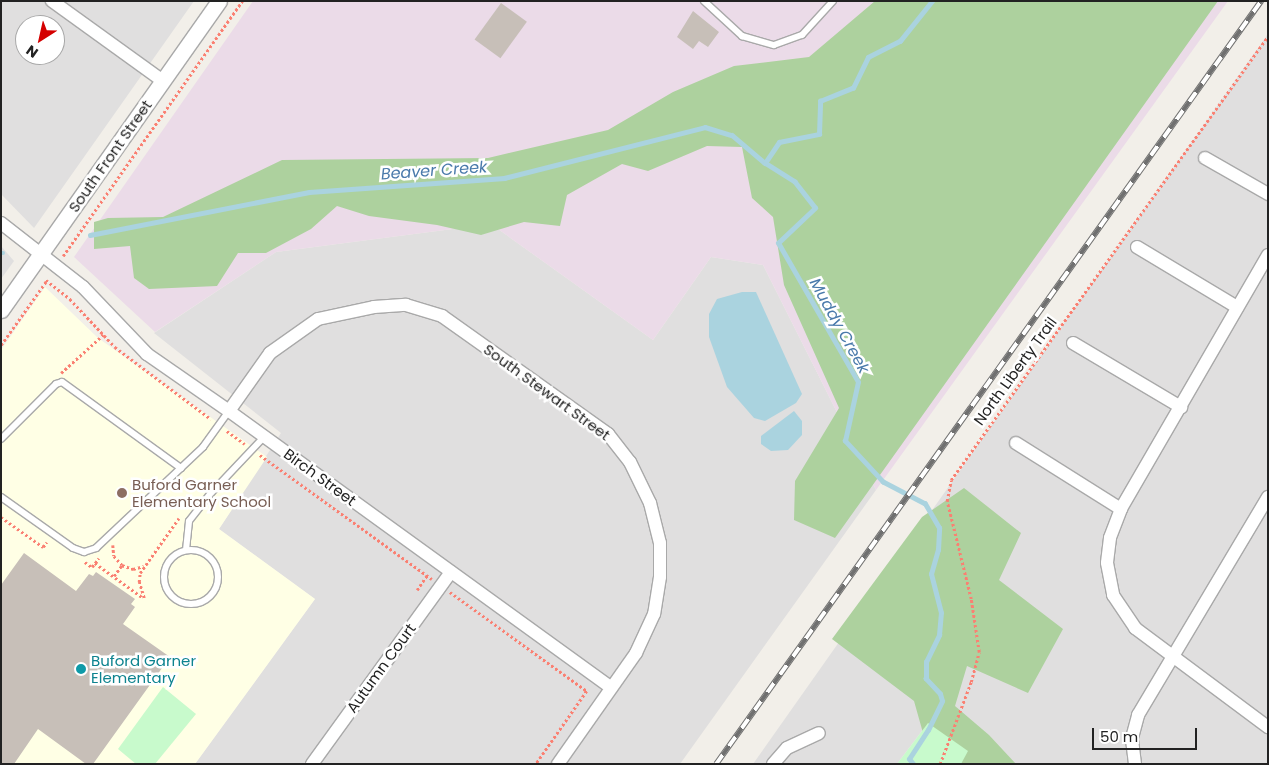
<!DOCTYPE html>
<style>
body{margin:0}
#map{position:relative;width:1269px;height:765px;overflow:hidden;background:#f2efe9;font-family:Poppins,sans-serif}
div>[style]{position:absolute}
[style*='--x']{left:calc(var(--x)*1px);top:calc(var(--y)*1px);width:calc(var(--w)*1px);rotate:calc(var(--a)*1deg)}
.residential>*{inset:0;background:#e0dfdf}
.industrial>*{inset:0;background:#ebdbe8}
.education>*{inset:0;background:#ffffe5}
.forest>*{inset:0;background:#add19e}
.park>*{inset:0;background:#c8facc}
.water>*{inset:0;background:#aad3df}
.stream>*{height:4.5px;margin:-2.25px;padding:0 2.25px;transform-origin:2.25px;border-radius:2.25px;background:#aad3df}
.building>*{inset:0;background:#c7bfb8;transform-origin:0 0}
.path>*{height:2.5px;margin-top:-1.25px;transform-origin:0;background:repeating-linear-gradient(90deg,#fa8072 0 2.5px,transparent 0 5px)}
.roads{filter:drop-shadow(1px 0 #a9a9a9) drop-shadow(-1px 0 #a9a9a9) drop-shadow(0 1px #a9a9a9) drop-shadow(0 -1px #a9a9a9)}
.service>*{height:6px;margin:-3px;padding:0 3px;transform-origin:3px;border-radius:3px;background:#fff}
.service>.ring{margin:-3px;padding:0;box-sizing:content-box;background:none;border:6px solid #fff;border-radius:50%}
.minor>*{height:12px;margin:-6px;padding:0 6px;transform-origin:6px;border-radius:6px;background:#fff}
.tertiary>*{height:15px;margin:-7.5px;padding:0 7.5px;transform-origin:7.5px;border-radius:7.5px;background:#fff}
.rail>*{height:5.5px;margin-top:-2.75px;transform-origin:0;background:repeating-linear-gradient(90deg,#fff 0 11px,#707070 0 22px);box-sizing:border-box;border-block:1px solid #707070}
.dots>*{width:14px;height:14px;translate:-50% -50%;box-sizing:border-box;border:2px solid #fff;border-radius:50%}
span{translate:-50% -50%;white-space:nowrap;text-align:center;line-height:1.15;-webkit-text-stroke:5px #fff;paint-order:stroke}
.street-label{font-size:15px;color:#222}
.education-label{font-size:15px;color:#785e54}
.left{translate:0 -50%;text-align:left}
.culture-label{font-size:15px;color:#0d838f}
.water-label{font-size:16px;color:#4a7aab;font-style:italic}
.frame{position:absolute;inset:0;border:2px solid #222;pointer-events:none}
.north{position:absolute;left:15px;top:15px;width:50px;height:50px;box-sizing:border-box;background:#fff;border:1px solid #a7a7a7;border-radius:50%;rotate:215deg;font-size:14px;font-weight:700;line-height:20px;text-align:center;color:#222}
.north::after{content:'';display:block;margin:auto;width:18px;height:22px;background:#d40000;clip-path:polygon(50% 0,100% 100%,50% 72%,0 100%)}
.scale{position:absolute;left:1092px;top:728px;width:105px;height:22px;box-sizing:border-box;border:2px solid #222;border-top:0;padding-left:6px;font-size:15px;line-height:18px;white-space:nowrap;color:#222;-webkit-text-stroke:4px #fff;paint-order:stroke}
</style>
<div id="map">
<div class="residential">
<div style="clip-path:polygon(evenodd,1px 1px,194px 1px,34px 228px,1px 194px,1px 1px,25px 25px,55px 25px,55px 55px,25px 55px,25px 25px)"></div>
<div style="clip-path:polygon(1268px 34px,1268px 764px,961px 764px,928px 723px,897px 764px,753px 764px)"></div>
<div style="clip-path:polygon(491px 224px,653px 340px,711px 257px,763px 265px,876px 490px,680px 764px,195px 764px,315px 599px,219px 529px,281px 433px,154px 333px,276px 252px)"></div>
<div style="clip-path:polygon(1px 246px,14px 261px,1px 279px)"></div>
</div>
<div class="industrial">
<div style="clip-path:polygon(253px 1px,1228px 1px,876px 490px,763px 265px,711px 257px,653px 340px,491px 224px,276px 252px,155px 332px,74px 257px)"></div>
</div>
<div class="education">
<div style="clip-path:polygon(45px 287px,98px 338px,267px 457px,219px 529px,315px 599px,195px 764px,1px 764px,1px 350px)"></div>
</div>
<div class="forest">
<div style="clip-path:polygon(875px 1px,1218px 1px,835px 538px,794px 520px,795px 481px,839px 408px,784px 285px,773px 217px,752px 198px,742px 147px,707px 146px,648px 171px,622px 164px,567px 195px,560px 226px,524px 222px,481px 235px,437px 225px,369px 216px,337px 206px,311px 229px,266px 253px,238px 253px,217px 286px,149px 289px,134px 278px,130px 246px,94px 249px,94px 222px,108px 218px,163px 217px,282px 160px,488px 158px,608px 130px,673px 92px,734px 66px,809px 57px)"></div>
<div style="clip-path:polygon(964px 488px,1021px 533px,999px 580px,1063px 629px,1028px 693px,967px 666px,955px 706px,989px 735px,1016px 764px,907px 764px,925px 740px,914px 701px,832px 639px,922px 517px)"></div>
</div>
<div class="park">
<div style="clip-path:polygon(163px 687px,196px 714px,155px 764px,136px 764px,118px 749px)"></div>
<div style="clip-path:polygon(928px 723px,968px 751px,961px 764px,897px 764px)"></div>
</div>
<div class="water">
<div style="clip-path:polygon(742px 292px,756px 292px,802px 394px,796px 403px,765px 421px,754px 418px,727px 387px,709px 337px,709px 314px,717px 299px)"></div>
<div style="clip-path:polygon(794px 411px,802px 421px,802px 435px,788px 450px,771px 451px,761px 444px,761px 436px)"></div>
</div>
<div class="stream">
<div style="--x:90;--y:235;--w:223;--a:-11.1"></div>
<div style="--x:309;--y:192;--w:196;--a:-4.1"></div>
<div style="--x:504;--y:178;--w:207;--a:-14.2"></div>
<div style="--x:705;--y:127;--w:28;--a:17"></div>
<div style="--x:732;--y:135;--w:43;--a:40.3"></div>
<div style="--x:1;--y:253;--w:2;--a:0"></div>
<div style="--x:913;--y:764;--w:6;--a:-129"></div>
<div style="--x:909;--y:759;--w:35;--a:-57"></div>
<div style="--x:928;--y:730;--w:32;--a:-64"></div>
<div style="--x:942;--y:701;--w:7;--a:-106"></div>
<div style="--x:940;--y:694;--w:21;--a:-133"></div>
<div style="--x:926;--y:679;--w:17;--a:-90"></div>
<div style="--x:926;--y:662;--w:30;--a:-64"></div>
<div style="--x:939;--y:635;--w:22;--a:-85"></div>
<div style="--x:941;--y:613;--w:40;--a:-104.4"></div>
<div style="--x:931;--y:574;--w:25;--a:-74"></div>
<div style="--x:938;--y:550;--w:22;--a:-87"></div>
<div style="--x:939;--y:528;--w:28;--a:-120"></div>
<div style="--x:925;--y:504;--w:47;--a:-152.4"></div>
<div style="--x:883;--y:482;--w:56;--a:-132.8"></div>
<div style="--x:845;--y:441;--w:60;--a:-77.6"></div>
<div style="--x:858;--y:382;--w:160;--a:-119.9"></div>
<div style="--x:778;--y:243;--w:51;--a:-43.4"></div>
<div style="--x:815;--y:208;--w:33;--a:-128"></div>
<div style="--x:795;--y:182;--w:36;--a:-148"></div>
<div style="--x:765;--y:163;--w:25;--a:-56"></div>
<div style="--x:779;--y:142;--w:41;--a:-11.3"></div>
<div style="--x:819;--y:134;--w:33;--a:-88"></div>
<div style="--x:820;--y:101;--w:35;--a:-22"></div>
<div style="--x:853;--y:88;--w:34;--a:-64"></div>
<div style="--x:868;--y:57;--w:36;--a:-27"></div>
<div style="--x:900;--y:41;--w:51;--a:-51.3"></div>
</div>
<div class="building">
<div style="left:501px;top:3px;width:32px;height:45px;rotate:36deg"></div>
<div style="clip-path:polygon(693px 11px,719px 32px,708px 47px,699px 41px,693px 49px,677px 37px)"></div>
<div style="clip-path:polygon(24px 553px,76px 591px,89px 574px,93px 576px,96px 572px,135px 599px,131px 604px,135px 607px,123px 624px,170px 657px,93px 764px,86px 764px,38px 729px,14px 764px,1px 764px,1px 585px)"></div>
</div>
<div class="path">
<div style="--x:63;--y:256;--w:312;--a:-54.9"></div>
<div style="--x:46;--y:280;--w:31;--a:38"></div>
<div style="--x:70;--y:299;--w:66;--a:46.8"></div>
<div style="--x:115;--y:347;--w:120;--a:36.9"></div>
<div style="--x:1;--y:345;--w:80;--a:-54.7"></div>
<div style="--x:61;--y:373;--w:57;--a:-42.1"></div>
<div style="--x:227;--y:431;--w:22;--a:36"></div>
<div style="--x:260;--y:455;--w:212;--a:35.8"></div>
<div style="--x:1;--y:517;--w:52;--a:35.5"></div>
<div style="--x:43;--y:547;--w:6;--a:-51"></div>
<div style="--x:113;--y:545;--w:11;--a:85"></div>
<div style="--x:114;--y:556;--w:12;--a:48"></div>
<div style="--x:122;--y:565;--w:12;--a:20"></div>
<div style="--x:133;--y:569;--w:11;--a:-15"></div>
<div style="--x:85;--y:562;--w:9;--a:36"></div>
<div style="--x:92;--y:567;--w:11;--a:-52"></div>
<div style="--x:95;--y:563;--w:58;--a:35.9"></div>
<div style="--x:114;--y:576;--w:14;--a:-54"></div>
<div style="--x:417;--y:590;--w:18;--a:-56"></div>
<div style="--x:450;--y:592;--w:169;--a:35.9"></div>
<div style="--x:587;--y:691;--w:89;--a:124.9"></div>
<div style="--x:144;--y:598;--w:17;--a:-107"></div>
<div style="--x:139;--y:582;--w:9;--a:-84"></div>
<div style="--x:140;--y:573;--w:67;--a:-54.7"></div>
<div style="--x:940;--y:764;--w:88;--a:-69.3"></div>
<div style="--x:971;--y:682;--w:31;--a:-75"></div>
<div style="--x:979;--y:652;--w:54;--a:-98.6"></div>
<div style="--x:971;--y:599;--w:101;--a:-103.8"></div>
<div style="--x:947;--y:501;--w:21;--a:-79"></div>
<div style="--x:951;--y:480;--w:546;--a:-54.47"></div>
</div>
<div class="roads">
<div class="service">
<div style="--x:704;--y:1;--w:52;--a:42.6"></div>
<div style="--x:742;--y:36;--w:33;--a:16"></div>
<div style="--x:774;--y:45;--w:30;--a:-20"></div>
<div style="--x:802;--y:35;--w:46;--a:-47.6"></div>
<div style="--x:1;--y:439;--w:78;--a:-45"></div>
<div style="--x:56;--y:384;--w:6;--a:-18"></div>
<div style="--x:62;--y:382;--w:147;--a:35.9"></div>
<div style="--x:1;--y:497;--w:88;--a:35.3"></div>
<div style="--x:73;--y:548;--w:12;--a:20"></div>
<div style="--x:84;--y:552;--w:13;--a:-18"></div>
<div style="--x:96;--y:548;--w:147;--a:-43.3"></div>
<div style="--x:203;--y:447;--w:44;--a:-54.2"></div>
<div class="ring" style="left:164px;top:550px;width:48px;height:48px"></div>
<div style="--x:186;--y:550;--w:29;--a:-84"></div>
<div style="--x:189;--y:521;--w:37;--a:-52"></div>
<div style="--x:212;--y:492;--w:76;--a:-46.6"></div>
</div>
<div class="minor">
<div style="--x:52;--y:1;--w:137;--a:35.8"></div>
<div style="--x:1205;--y:158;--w:73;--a:29.7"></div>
<div style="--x:1;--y:223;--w:104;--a:38"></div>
<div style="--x:83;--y:287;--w:93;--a:46.3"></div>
<div style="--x:147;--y:354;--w:100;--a:34.8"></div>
<div style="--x:229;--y:411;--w:470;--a:35.9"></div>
<div style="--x:1137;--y:247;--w:117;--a:31"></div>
<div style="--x:1268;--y:255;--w:293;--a:120.1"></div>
<div style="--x:1121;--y:509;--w:31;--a:111"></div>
<div style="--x:1110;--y:538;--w:25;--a:97"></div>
<div style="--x:1107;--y:563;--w:33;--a:79"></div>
<div style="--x:1113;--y:595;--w:40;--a:56"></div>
<div style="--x:1135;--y:628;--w:166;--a:36.7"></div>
<div style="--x:1073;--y:343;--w:126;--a:30.7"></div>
<div style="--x:229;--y:411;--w:71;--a:-54.7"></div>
<div style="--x:270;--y:353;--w:59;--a:-35.3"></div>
<div style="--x:318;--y:319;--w:57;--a:-12.1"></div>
<div style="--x:374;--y:307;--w:32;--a:-4"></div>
<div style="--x:406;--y:305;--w:38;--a:17"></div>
<div style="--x:442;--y:316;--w:204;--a:35.4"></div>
<div style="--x:608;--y:434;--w:36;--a:52"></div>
<div style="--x:630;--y:462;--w:46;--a:64"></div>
<div style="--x:650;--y:503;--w:41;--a:76"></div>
<div style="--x:660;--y:543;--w:34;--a:90"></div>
<div style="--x:660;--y:577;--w:37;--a:99"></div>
<div style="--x:654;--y:614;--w:43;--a:114.8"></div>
<div style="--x:636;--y:653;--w:136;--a:125.1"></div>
<div style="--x:1016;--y:443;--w:124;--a:32.2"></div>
<div style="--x:312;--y:764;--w:237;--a:-54.1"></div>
<div style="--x:773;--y:764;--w:21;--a:-49"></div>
<div style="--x:787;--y:748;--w:35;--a:-25"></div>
<div style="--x:1135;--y:764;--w:26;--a:-97"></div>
<div style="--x:1132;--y:738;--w:24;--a:-75"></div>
<div style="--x:1138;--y:715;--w:254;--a:-59.2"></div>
</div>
<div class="tertiary">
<div style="--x:1;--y:310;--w:378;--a:-54.8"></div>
</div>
</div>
<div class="rail">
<div style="--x:716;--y:764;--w:938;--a:-54.46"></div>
</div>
<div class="dots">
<div style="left:122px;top:493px;background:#8d6e63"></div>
<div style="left:81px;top:669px;background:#0f9aa8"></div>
</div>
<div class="street-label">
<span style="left:110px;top:156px;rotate:-55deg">South Front Street</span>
<span style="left:1015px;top:371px;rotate:-54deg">North Liberty Trail</span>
<span style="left:547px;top:392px;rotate:36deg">South Stewart Street</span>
<span style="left:320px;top:477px;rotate:36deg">Birch Street</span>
<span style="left:381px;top:668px;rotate:-54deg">Autumn Court</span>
</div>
<div class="education-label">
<span class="left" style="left:132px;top:493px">Buford Garner<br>Elementary School</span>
</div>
<div class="culture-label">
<span class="left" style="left:91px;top:669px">Buford Garner<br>Elementary</span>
</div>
<div class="water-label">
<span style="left:434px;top:171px;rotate:-4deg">Beaver Creek</span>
<span style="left:839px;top:326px;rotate:61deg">Muddy Creek</span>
</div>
<div class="frame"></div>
<div class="north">N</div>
<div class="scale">50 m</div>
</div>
